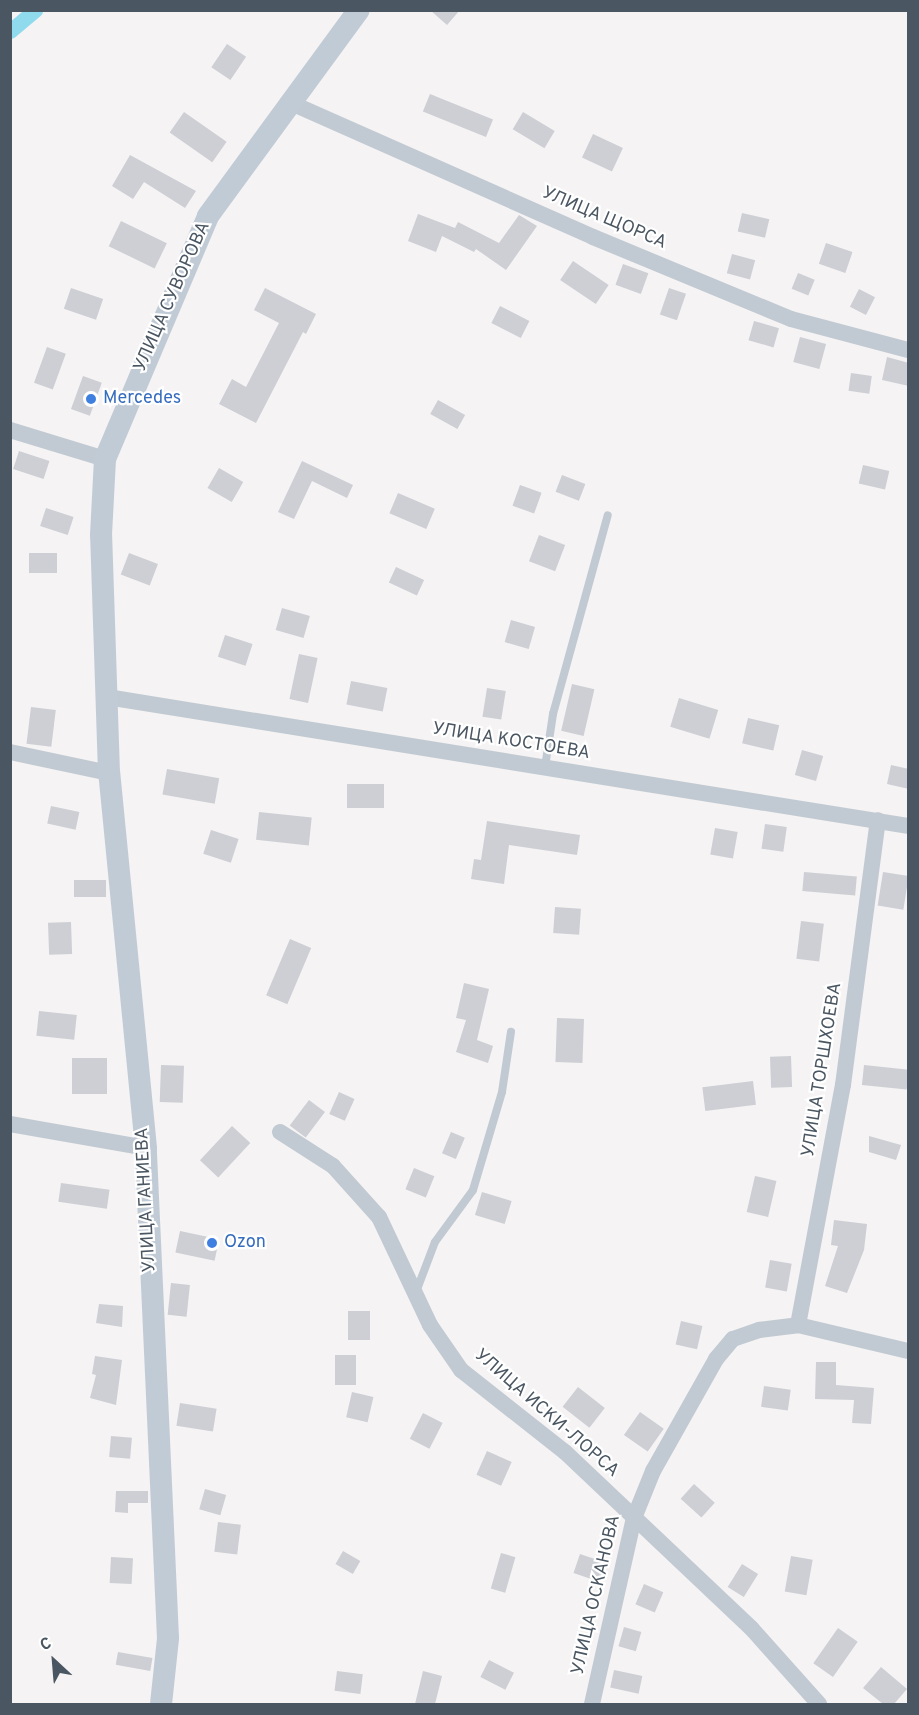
<!DOCTYPE html>
<meta charset="utf-8">
<style>
body{margin:0}
#map{position:relative;width:919px;height:1715px;overflow:hidden;background:#f5f3f3;font-family:Overpass,sans-serif}
div>[style]{position:absolute}
[style*='--x']{left:calc(var(--x)*1px);top:calc(var(--y)*1px);width:calc(var(--w)*1px);rotate:calc(var(--a)*1deg)}
.canal>*{height:15px;margin:-7.5px;padding:0 7.5px;transform-origin:7.5px;border-radius:7.5px;background:#90daee}
.building>*{inset:0;background:#cdcfd5;transform-origin:0 0}
.lane>*{height:8px;margin:-4px;padding:0 4px;transform-origin:4px;border-radius:4px;background:#c1cad2}
.street>*{height:16px;margin:-8px;padding:0 8px;transform-origin:8px;border-radius:8px;background:#c1cad2}
.secondary>*{height:22px;margin:-11px;padding:0 11px;transform-origin:11px;border-radius:11px;background:#c1cbd6}
.dots>*{width:16px;height:16px;translate:-50% -50%;box-sizing:border-box;border:3px solid #fff;border-radius:50%}
span{translate:-50% -50%;white-space:nowrap;text-align:center;line-height:1.15;-webkit-text-stroke:4.5px #fff;paint-order:stroke}
.street-label{font-size:18px;color:#4a5661}
.shop-label{font-size:18px;color:#366cbe}
.left{translate:0 -50%;text-align:left}
.frame{position:absolute;inset:0;border:12px solid #4a5661;pointer-events:none}
.north{position:absolute;left:24px;top:1631px;width:60px;height:60px;-webkit-text-stroke:4px #fff;paint-order:stroke;rotate:334deg;font-size:16px;font-weight:700;line-height:24px;text-align:center;color:#4a5661}
.north::after{content:'';display:block;margin:auto;width:21px;height:27px;background:#4a5661;clip-path:polygon(50% 0,100% 100%,50% 72%,0 100%)}
</style>
<div id="map">
<div class="canal">
<div style="--x:10;--y:31;--w:33;--a:-40"></div>
</div>
<div class="building">
<div style="clip-path:polygon(430px 10px,460px 10px,447px 25px)"></div>
<div style="left:227px;top:44px;width:23px;height:28px;rotate:34deg"></div>
<div style="left:430px;top:94px;width:68px;height:19px;rotate:22deg"></div>
<div style="left:184px;top:112px;width:52px;height:25px;rotate:35deg"></div>
<div style="left:523px;top:112px;width:37px;height:20px;rotate:31deg"></div>
<div style="left:593px;top:134px;width:33px;height:26px;rotate:25deg"></div>
<div style="clip-path:polygon(130px 155px,196px 191px,185px 208px,144px 182px,133px 199px,112px 186px)"></div>
<div style="left:742px;top:213px;width:28px;height:19px;rotate:13deg"></div>
<div style="clip-path:polygon(418px 214px,455px 228px,458px 222px,499px 243px,519px 215px,537px 226px,506px 270px,476px 249px,474px 252px,442px 236px,436px 252px,408px 241px)"></div>
<div style="left:121px;top:221px;width:51px;height:28px;rotate:26deg"></div>
<div style="left:826px;top:243px;width:28px;height:22px;rotate:19deg"></div>
<div style="left:732px;top:254px;width:24px;height:20px;rotate:15deg"></div>
<div style="left:573px;top:261px;width:43px;height:23px;rotate:34deg"></div>
<div style="left:623px;top:264px;width:27px;height:22px;rotate:20deg"></div>
<div style="left:798px;top:273px;width:18px;height:17px;rotate:22deg"></div>
<div style="left:71px;top:288px;width:34px;height:22px;rotate:19deg"></div>
<div style="clip-path:polygon(265px 288px,316px 314px,306px 334px,303px 332px,256px 423px,219px 404px,232px 379px,246px 387px,279px 323px,254px 310px)"></div>
<div style="left:669px;top:288px;width:18px;height:28px;rotate:19deg"></div>
<div style="left:859px;top:289px;width:18px;height:20px;rotate:27deg"></div>
<div style="left:500px;top:306px;width:33px;height:19px;rotate:27deg"></div>
<div style="left:754px;top:321px;width:26px;height:20px;rotate:16deg"></div>
<div style="left:800px;top:337px;width:27px;height:26px;rotate:15deg"></div>
<div style="left:47px;top:347px;width:20px;height:38px;rotate:20deg"></div>
<div style="clip-path:polygon(887px 357px,909px 363px,909px 386px,882px 380px)"></div>
<div style="left:851px;top:373px;width:21px;height:18px;rotate:8deg"></div>
<div style="left:83px;top:376px;width:20px;height:35px;rotate:20deg"></div>
<div style="left:438px;top:400px;width:31px;height:16px;rotate:29deg"></div>
<div style="left:19px;top:451px;width:32px;height:19px;rotate:18deg"></div>
<div style="clip-path:polygon(302px 461px,353px 485px,347px 498px,312px 481px,294px 519px,278px 512px)"></div>
<div style="left:863px;top:465px;width:27px;height:19px;rotate:13deg"></div>
<div style="left:219px;top:468px;width:28px;height:23px;rotate:30deg"></div>
<div style="left:562px;top:475px;width:25px;height:18px;rotate:21deg"></div>
<div style="left:520px;top:485px;width:23px;height:22px;rotate:20deg"></div>
<div style="left:398px;top:493px;width:40px;height:22px;rotate:23deg"></div>
<div style="left:46px;top:508px;width:29px;height:19px;rotate:18deg"></div>
<div style="left:539px;top:535px;width:28px;height:28px;rotate:21deg"></div>
<div style="left:29px;top:553px;width:28px;height:20px"></div>
<div style="left:129px;top:553px;width:31px;height:23px;rotate:21deg"></div>
<div style="left:396px;top:567px;width:31px;height:17px;rotate:25deg"></div>
<div style="left:282px;top:608px;width:29px;height:23px;rotate:16deg"></div>
<div style="left:511px;top:620px;width:25px;height:23px;rotate:16deg"></div>
<div style="left:225px;top:635px;width:29px;height:23px;rotate:18deg"></div>
<div style="left:299px;top:654px;width:19px;height:46px;rotate:12deg"></div>
<div style="left:351px;top:681px;width:37px;height:24px;rotate:11deg"></div>
<div style="left:572px;top:684px;width:23px;height:48px;rotate:13deg"></div>
<div style="left:487px;top:688px;width:19px;height:29px;rotate:9deg"></div>
<div style="left:679px;top:698px;width:41px;height:30px;rotate:17deg"></div>
<div style="left:31px;top:707px;width:25px;height:37px;rotate:7deg"></div>
<div style="left:748px;top:718px;width:32px;height:26px;rotate:13deg"></div>
<div style="left:802px;top:750px;width:22px;height:26px;rotate:16deg"></div>
<div style="clip-path:polygon(891px 765px,909px 769px,909px 789px,887px 784px)"></div>
<div style="left:167px;top:769px;width:53px;height:26px;rotate:10deg"></div>
<div style="left:347px;top:784px;width:37px;height:24px"></div>
<div style="left:51px;top:806px;width:29px;height:18px;rotate:12deg"></div>
<div style="left:259px;top:812px;width:53px;height:28px;rotate:6deg"></div>
<div style="clip-path:polygon(487px 821px,580px 835px,577px 855px,509px 845px,504px 884px,471px 879px,474px 859px,481px 860px)"></div>
<div style="left:765px;top:824px;width:22px;height:25px;rotate:8deg"></div>
<div style="left:715px;top:828px;width:23px;height:27px;rotate:10deg"></div>
<div style="left:211px;top:830px;width:29px;height:25px;rotate:18deg"></div>
<div style="left:804px;top:872px;width:53px;height:19px;rotate:5deg"></div>
<div style="left:883px;top:872px;width:26px;height:34px;rotate:9deg"></div>
<div style="left:74px;top:880px;width:32px;height:17px"></div>
<div style="left:555px;top:907px;width:26px;height:26px;rotate:4deg"></div>
<div style="left:801px;top:921px;width:23px;height:38px;rotate:7deg"></div>
<div style="left:71px;top:922px;width:32px;height:23px;rotate:88deg"></div>
<div style="left:290px;top:939px;width:23px;height:61px;rotate:23deg"></div>
<div style="clip-path:polygon(464px 983px,489px 989px,477px 1040px,493px 1046px,488px 1063px,456px 1052px,466px 1020px,456px 1018px)"></div>
<div style="left:39px;top:1011px;width:38px;height:25px;rotate:6deg"></div>
<div style="left:557px;top:1018px;width:27px;height:44px;rotate:2deg"></div>
<div style="left:791px;top:1056px;width:31px;height:21px;rotate:88deg"></div>
<div style="left:72px;top:1058px;width:35px;height:36px"></div>
<div style="left:161px;top:1065px;width:23px;height:37px;rotate:2deg"></div>
<div style="left:864px;top:1065px;width:45px;height:20px;rotate:6deg"></div>
<div style="left:753px;top:1081px;width:24px;height:51px;rotate:83deg"></div>
<div style="left:339px;top:1092px;width:17px;height:24px;rotate:24deg"></div>
<div style="left:309px;top:1100px;width:20px;height:32px;rotate:37deg"></div>
<div style="left:232px;top:1126px;width:25px;height:47px;rotate:43deg"></div>
<div style="left:451px;top:1132px;width:15px;height:23px;rotate:23deg"></div>
<div style="clip-path:polygon(869px 1136px,901px 1145px,896px 1160px,869px 1152px)"></div>
<div style="left:414px;top:1168px;width:22px;height:23px;rotate:22deg"></div>
<div style="left:755px;top:1176px;width:22px;height:37px;rotate:13deg"></div>
<div style="left:61px;top:1183px;width:49px;height:19px;rotate:8deg"></div>
<div style="left:482px;top:1192px;width:31px;height:24px;rotate:17deg"></div>
<div style="clip-path:polygon(834px 1220px,867px 1224px,864px 1250px,847px 1293px,825px 1286px,838px 1246px,831px 1245px)"></div>
<div style="left:180px;top:1231px;width:40px;height:22px;rotate:12deg"></div>
<div style="left:770px;top:1260px;width:22px;height:28px;rotate:10deg"></div>
<div style="left:171px;top:1283px;width:19px;height:32px;rotate:6deg"></div>
<div style="clip-path:polygon(99px 1304px,123px 1306px,122px 1327px,96px 1323px)"></div>
<div style="left:348px;top:1311px;width:22px;height:29px"></div>
<div style="left:681px;top:1321px;width:22px;height:24px;rotate:13deg"></div>
<div style="left:335px;top:1355px;width:21px;height:30px"></div>
<div style="clip-path:polygon(95px 1356px,122px 1360px,116px 1405px,90px 1398px,96px 1375px,92px 1374px)"></div>
<div style="clip-path:polygon(816px 1362px,836px 1362px,836px 1385px,874px 1388px,871px 1424px,852px 1423px,854px 1400px,815px 1399px)"></div>
<div style="left:764px;top:1386px;width:27px;height:21px;rotate:8deg"></div>
<div style="left:578px;top:1387px;width:34px;height:25px;rotate:38deg"></div>
<div style="left:352px;top:1392px;width:22px;height:26px;rotate:13deg"></div>
<div style="left:180px;top:1403px;width:37px;height:23px;rotate:9deg"></div>
<div style="left:640px;top:1412px;width:29px;height:28px;rotate:35deg"></div>
<div style="left:423px;top:1413px;width:22px;height:29px;rotate:27deg"></div>
<div style="left:111px;top:1436px;width:21px;height:21px;rotate:5deg"></div>
<div style="left:487px;top:1451px;width:27px;height:26px;rotate:24deg"></div>
<div style="left:694px;top:1484px;width:28px;height:20px;rotate:42deg"></div>
<div style="left:205px;top:1489px;width:22px;height:21px;rotate:16deg"></div>
<div style="clip-path:polygon(116px 1491px,148px 1491px,148px 1503px,128px 1503px,128px 1513px,115px 1512px)"></div>
<div style="left:218px;top:1522px;width:23px;height:30px;rotate:7deg"></div>
<div style="left:343px;top:1551px;width:20px;height:15px;rotate:30deg"></div>
<div style="left:501px;top:1553px;width:15px;height:37px;rotate:16deg"></div>
<div style="left:580px;top:1554px;width:28px;height:20px;rotate:19deg"></div>
<div style="left:791px;top:1556px;width:22px;height:36px;rotate:10deg"></div>
<div style="left:111px;top:1557px;width:22px;height:26px;rotate:3deg"></div>
<div style="left:742px;top:1564px;width:19px;height:27px;rotate:32deg"></div>
<div style="left:644px;top:1584px;width:21px;height:22px;rotate:23deg"></div>
<div style="left:624px;top:1627px;width:18px;height:20px;rotate:16deg"></div>
<div style="left:838px;top:1628px;width:24px;height:43px;rotate:35deg"></div>
<div style="left:118px;top:1652px;width:35px;height:13px;rotate:10deg"></div>
<div style="left:489px;top:1660px;width:28px;height:19px;rotate:27deg"></div>
<div style="clip-path:polygon(881px 1667px,907px 1689px,894px 1704px,883px 1704px,863px 1688px)"></div>
<div style="left:614px;top:1670px;width:29px;height:18px;rotate:12deg"></div>
<div style="left:337px;top:1671px;width:26px;height:20px;rotate:7deg"></div>
<div style="clip-path:polygon(423px 1671px,442px 1676px,435px 1704px,415px 1704px)"></div>
</div>
<div class="lane">
<div style="--x:545;--y:767;--w:54;--a:-81.4"></div>
<div style="--x:553;--y:714;--w:206;--a:-74.6"></div>
<div style="--x:416;--y:1292;--w:53;--a:-69.2"></div>
<div style="--x:435;--y:1242;--w:64;--a:-53.8"></div>
<div style="--x:473;--y:1190;--w:102;--a:-73.5"></div>
<div style="--x:502;--y:1092;--w:61;--a:-81.5"></div>
</div>
<div class="street">
<div style="--x:291;--y:103;--w:330;--a:23.9"></div>
<div style="--x:593;--y:237;--w:214;--a:22.5"></div>
<div style="--x:791;--y:319;--w:121;--a:14.8"></div>
<div style="--x:10;--y:430;--w:99;--a:17"></div>
<div style="--x:107;--y:697;--w:811;--a:9.15"></div>
<div style="--x:10;--y:752;--w:101;--a:12"></div>
<div style="--x:10;--y:1124;--w:138;--a:10"></div>
<div style="--x:280;--y:1132;--w:63;--a:32.7"></div>
<div style="--x:333;--y:1166;--w:69;--a:48"></div>
<div style="--x:379;--y:1217;--w:119;--a:64.7"></div>
<div style="--x:430;--y:1325;--w:55;--a:55.4"></div>
<div style="--x:461;--y:1370;--w:132;--a:38.3"></div>
<div style="--x:565;--y:1452;--w:257;--a:43.4"></div>
<div style="--x:752;--y:1629;--w:101;--a:48.2"></div>
<div style="--x:798;--y:1325;--w:244;--a:-79.4"></div>
<div style="--x:843;--y:1085;--w:267;--a:-82.5"></div>
<div style="--x:592;--y:1704;--w:191;--a:-77.3"></div>
<div style="--x:634;--y:1518;--w:51;--a:-68"></div>
<div style="--x:653;--y:1471;--w:129;--a:-60.6"></div>
<div style="--x:716;--y:1359;--w:26;--a:-50"></div>
<div style="--x:733;--y:1339;--w:28;--a:-19"></div>
<div style="--x:759;--y:1330;--w:39;--a:-7"></div>
<div style="--x:798;--y:1325;--w:113;--a:13.3"></div>
</div>
<div class="secondary">
<div style="--x:161;--y:1704;--w:66;--a:-83.9"></div>
<div style="--x:168;--y:1638;--w:490;--a:-92.6"></div>
<div style="--x:146;--y:1148;--w:377;--a:-95.6"></div>
<div style="--x:109;--y:773;--w:238;--a:-91.9"></div>
<div style="--x:101;--y:535;--w:76;--a:-87"></div>
<div style="--x:105;--y:459;--w:264;--a:-67"></div>
<div style="--x:208;--y:216;--w:255;--a:-53.8"></div>
</div>
<div class="dots">
<div style="left:91px;top:399px;background:#3f7fe0"></div>
<div style="left:212px;top:1243px;background:#3f7fe0"></div>
</div>
<div class="street-label">
<span style="left:604px;top:219px;rotate:23deg">УЛИЦА ЩОРСА</span>
<span style="left:173px;top:297px;rotate:-66deg">УЛИЦА СУВОРОВА</span>
<span style="left:511px;top:742px;rotate:9deg">УЛИЦА КОСТОЕВА</span>
<span style="left:823px;top:1070px;rotate:-81deg">УЛИЦА ТОРШХОЕВА</span>
<span style="left:147px;top:1200px;rotate:-93deg">УЛИЦА ГАНИЕВА</span>
<span style="left:546px;top:1414px;rotate:41deg">УЛИЦА ИСКИ-ЛОРСА</span>
<span style="left:597px;top:1595px;rotate:-77deg">УЛИЦА ОСКАНОВА</span>
</div>
<div class="shop-label">
<span class="left" style="left:103px;top:399px">Mercedes</span>
<span class="left" style="left:224px;top:1243px">Ozon</span>
</div>
<div class="frame"></div>
<div class="north">С</div>
</div>
